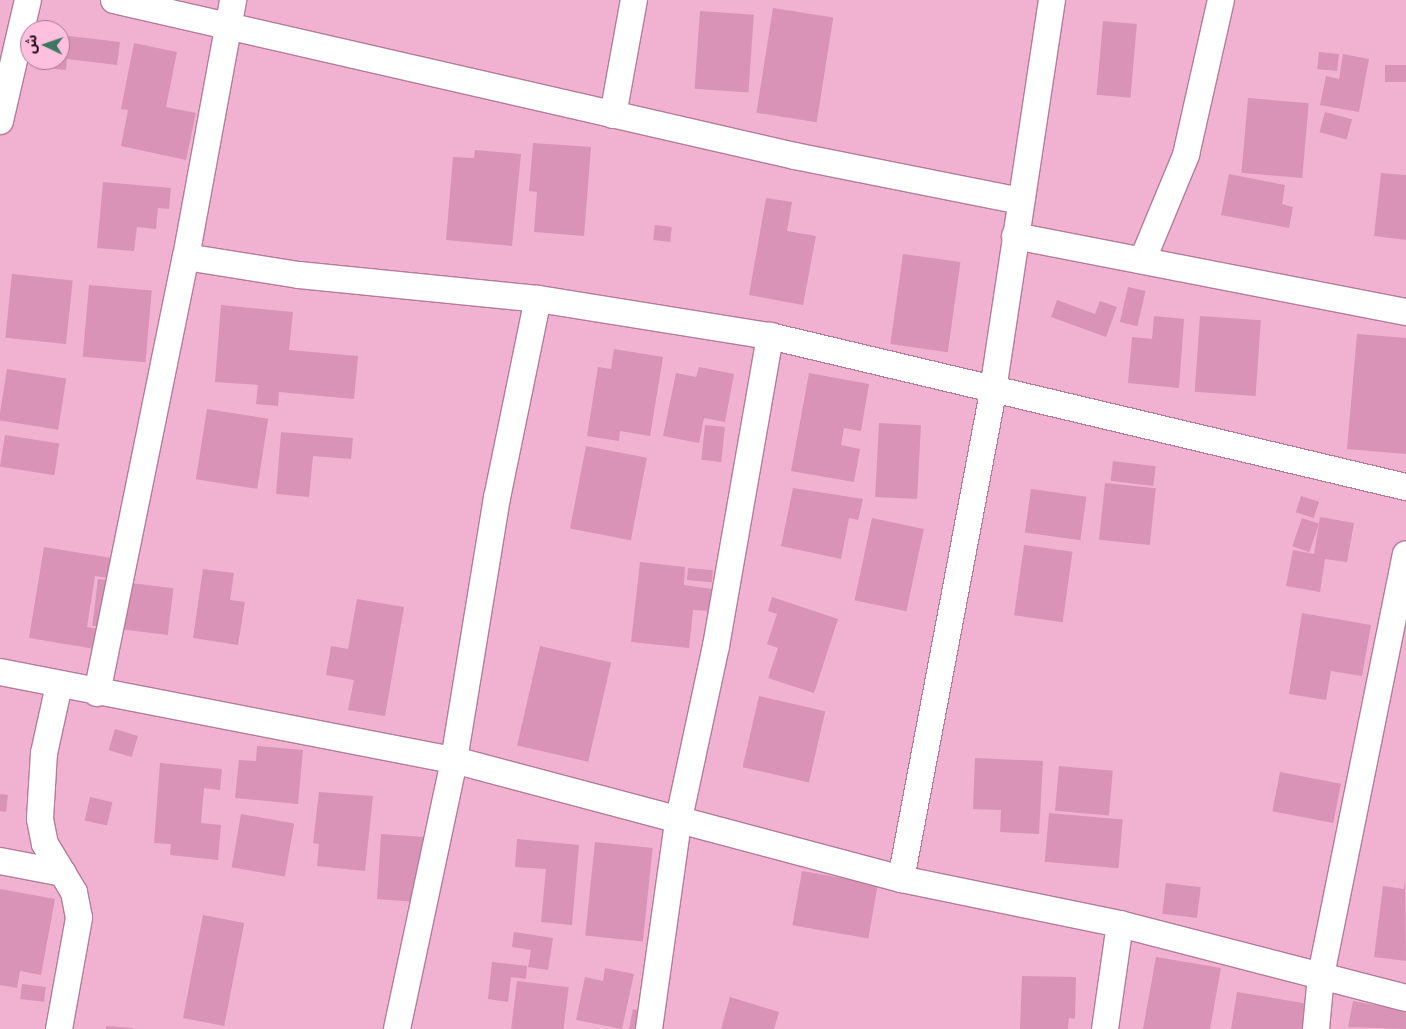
<!DOCTYPE html>
<meta charset="utf-8">
<style>
body{margin:0}
#map{position:relative;width:1406px;height:1029px;overflow:hidden;background:#f1b2d1;font-family:Manrope,"Noto Sans Arabic",sans-serif}
div>[style]{position:absolute}
[style*='--x']{left:calc(var(--x)*1px);top:calc(var(--y)*1px);width:calc(var(--w)*1px);rotate:calc(var(--a)*1deg)}
.building>*{inset:0;background:#d893b6;transform-origin:0 0}
.roads{filter:drop-shadow(1px 0 #b67b99) drop-shadow(-1px 0 #b67b99) drop-shadow(0 1px #b67b99) drop-shadow(0 -1px #b67b99)}
.street>*{height:26px;margin:-13px;padding:0 13px;transform-origin:13px;border-radius:13px;background:#fff}
span{translate:-50% -50%;white-space:nowrap;text-align:center;line-height:1.15;-webkit-text-stroke:4.5px #ffbfde;paint-order:stroke}
.north{position:absolute;left:20px;top:20px;width:50px;height:50px;box-sizing:border-box;background:#ffbfde;border:1px solid #a6778e;border-radius:50%;rotate:273deg;font-size:14px;font-weight:700;line-height:20px;text-align:center;color:#200a16}
.north::after{content:'';display:block;margin:auto;width:18px;height:22px;background:#3b7762;clip-path:polygon(50% 0,100% 100%,50% 72%,0 100%)}
</style>
<div id="map">
<div class="building">
<div style="left:773px;top:8px;width:61px;height:106px;rotate:9deg"></div>
<div style="left:700px;top:11px;width:54px;height:78px;rotate:4deg"></div>
<div style="left:1103px;top:21px;width:34px;height:74px;rotate:5deg"></div>
<div style="clip-path:polygon(60px 35px,120px 42px,117px 65px,67px 59px,66px 70px,44px 68px,45px 60px,60px 60px)"></div>
<div style="clip-path:polygon(134px 43px,177px 52px,166px 107px,196px 113px,186px 160px,121px 146px,128px 110px,121px 109px)"></div>
<div style="left:1319px;top:52px;width:20px;height:17px;rotate:6deg"></div>
<div style="clip-path:polygon(1343px 54px,1369px 59px,1359px 112px,1320px 105px,1326px 76px,1339px 79px)"></div>
<div style="left:1406px;top:65px;width:17px;height:21px;rotate:90deg"></div>
<div style="left:1248px;top:98px;width:61px;height:75px;rotate:5deg"></div>
<div style="left:1325px;top:112px;width:28px;height:21px;rotate:15deg"></div>
<div style="clip-path:polygon(533px 143px,591px 147px,584px 236px,534px 232px,537px 192px,529px 191px)"></div>
<div style="clip-path:polygon(475px 150px,521px 154px,512px 246px,446px 240px,453px 157px,474px 158px)"></div>
<div style="clip-path:polygon(1381px 173px,1406px 175px,1406px 240px,1374px 236px)"></div>
<div style="clip-path:polygon(1229px 174px,1285px 185px,1282px 204px,1293px 207px,1289px 228px,1221px 215px)"></div>
<div style="clip-path:polygon(103px 182px,171px 188px,169px 209px,158px 208px,156px 229px,137px 227px,134px 251px,97px 248px)"></div>
<div style="clip-path:polygon(766px 198px,792px 202px,787px 231px,816px 236px,803px 305px,749px 295px)"></div>
<div style="left:655px;top:225px;width:17px;height:15px;rotate:7deg"></div>
<div style="left:903px;top:254px;width:58px;height:91px;rotate:8deg"></div>
<div style="left:12px;top:274px;width:61px;height:64px;rotate:6deg"></div>
<div style="left:89px;top:285px;width:63px;height:72px;rotate:5deg"></div>
<div style="left:1128px;top:287px;width:18px;height:36px;rotate:13deg"></div>
<div style="clip-path:polygon(1057px 300px,1095px 314px,1100px 301px,1117px 307px,1106px 337px,1051px 317px)"></div>
<div style="clip-path:polygon(221px 305px,293px 312px,289px 350px,358px 356px,354px 399px,279px 392px,278px 406px,256px 404px,258px 385px,215px 382px)"></div>
<div style="clip-path:polygon(1154px 316px,1184px 319px,1179px 388px,1128px 383px,1132px 337px,1152px 339px)"></div>
<div style="left:1200px;top:316px;width:61px;height:76px;rotate:4deg"></div>
<div style="clip-path:polygon(1357px 334px,1406px 338px,1406px 454px,1347px 449px)"></div>
<div style="clip-path:polygon(614px 349px,663px 357px,650px 436px,620px 431px,619px 441px,587px 436px,598px 367px,611px 369px)"></div>
<div style="clip-path:polygon(699px 367px,734px 374px,725px 422px,704px 418px,699px 443px,663px 436px,676px 373px,696px 377px)"></div>
<div style="left:7px;top:369px;width:60px;height:52px;rotate:9deg"></div>
<div style="clip-path:polygon(809px 373px,869px 384px,861px 431px,844px 428px,841px 445px,860px 449px,854px 482px,791px 471px)"></div>
<div style="left:207px;top:409px;width:62px;height:71px;rotate:9deg"></div>
<div style="left:879px;top:423px;width:42px;height:74px;rotate:3deg"></div>
<div style="left:705px;top:425px;width:20px;height:35px;rotate:6deg"></div>
<div style="clip-path:polygon(281px 432px,353px 438px,351px 459px,313px 456px,309px 497px,276px 494px)"></div>
<div style="left:5px;top:435px;width:55px;height:32px;rotate:9deg"></div>
<div style="left:586px;top:446px;width:62px;height:84px;rotate:11deg"></div>
<div style="left:1113px;top:461px;width:43px;height:20px;rotate:7deg"></div>
<div style="left:1105px;top:483px;width:51px;height:57px;rotate:6deg"></div>
<div style="clip-path:polygon(793px 488px,863px 499px,858px 520px,849px 518px,841px 559px,781px 546px)"></div>
<div style="left:1031px;top:489px;width:56px;height:44px;rotate:8deg"></div>
<div style="left:1301px;top:496px;width:19px;height:17px;rotate:18deg"></div>
<div style="clip-path:polygon(1320px 517px,1354px 523px,1347px 562px,1325px 559px,1320px 592px,1286px 586px,1293px 550px,1314px 554px)"></div>
<div style="left:872px;top:518px;width:53px;height:84px;rotate:12deg"></div>
<div style="left:1302px;top:518px;width:18px;height:30px;rotate:19deg"></div>
<div style="left:1024px;top:545px;width:49px;height:71px;rotate:8deg"></div>
<div style="clip-path:polygon(44px 547px,118px 559px,115px 579px,95px 576px,87px 627px,98px 629px,95px 649px,29px 638px)"></div>
<div style="clip-path:polygon(640px 562px,685px 567px,684px 585px,712px 589px,710px 611px,693px 610px,689px 648px,631px 642px)"></div>
<div style="left:688px;top:568px;width:25px;height:12px;rotate:5deg"></div>
<div style="clip-path:polygon(203px 569px,234px 573px,230px 600px,245px 602px,238px 645px,193px 638px)"></div>
<div style="left:98px;top:579px;width:76px;height:47px;rotate:7deg"></div>
<div style="clip-path:polygon(772px 597px,838px 619px,814px 693px,768px 678px,778px 648px,767px 644px,777px 614px,768px 611px)"></div>
<div style="clip-path:polygon(357px 599px,404px 607px,385px 716px,348px 710px,354px 680px,326px 675px,331px 646px,348px 649px)"></div>
<div style="clip-path:polygon(1302px 613px,1371px 625px,1362px 676px,1331px 671px,1326px 700px,1289px 694px)"></div>
<div style="left:540px;top:646px;width:73px;height:102px;rotate:13deg"></div>
<div style="left:759px;top:696px;width:68px;height:73px;rotate:13deg"></div>
<div style="left:115px;top:729px;width:24px;height:22px;rotate:17deg"></div>
<div style="clip-path:polygon(257px 746px,303px 750px,298px 804px,235px 798px,239px 760px,256px 761px)"></div>
<div style="clip-path:polygon(975px 758px,1043px 761px,1039px 834px,1000px 832px,1001px 810px,973px 809px)"></div>
<div style="clip-path:polygon(160px 763px,222px 769px,220px 790px,204px 788px,201px 823px,221px 825px,218px 860px,170px 855px,171px 844px,154px 843px)"></div>
<div style="left:1059px;top:766px;width:54px;height:45px;rotate:5deg"></div>
<div style="left:1280px;top:772px;width:62px;height:40px;rotate:11deg"></div>
<div style="clip-path:polygon(319px 792px,373px 796px,365px 871px,317px 866px,319px 844px,313px 843px)"></div>
<div style="clip-path:polygon(0 794px,8px 795px,6px 812px,0 811px)"></div>
<div style="left:90px;top:797px;width:23px;height:24px;rotate:13deg"></div>
<div style="left:1049px;top:813px;width:74px;height:49px;rotate:5deg"></div>
<div style="left:241px;top:814px;width:54px;height:54px;rotate:10deg"></div>
<div style="clip-path:polygon(381px 834px,438px 838px,416px 902px,377px 899px)"></div>
<div style="clip-path:polygon(517px 839px,579px 845px,572px 925px,541px 922px,546px 869px,515px 867px)"></div>
<div style="left:595px;top:842px;width:58px;height:94px;rotate:6deg"></div>
<div style="left:802px;top:871px;width:77px;height:55px;rotate:10deg"></div>
<div style="clip-path:polygon(1405px 879px,1406px 961px,1374px 957px,1383px 886px,1404px 889px)"></div>
<div style="left:1166px;top:883px;width:35px;height:31px;rotate:7deg"></div>
<div style="clip-path:polygon(0 889px,55px 899px,41px 975px,20px 971px,17px 988px,0 985px)"></div>
<div style="left:203px;top:915px;width:42px;height:105px;rotate:11deg"></div>
<div style="clip-path:polygon(514px 932px,553px 938px,548px 970px,528px 967px,531px 950px,512px 947px)"></div>
<div style="clip-path:polygon(1156px 957px,1221px 968px,1210px 1029px,1143px 1029px)"></div>
<div style="clip-path:polygon(492px 962px,527px 966px,526px 979px,511px 977px,508px 1002px,488px 999px)"></div>
<div style="clip-path:polygon(605px 968px,634px 974px,622px 1029px,576px 1020px,585px 977px,603px 981px)"></div>
<div style="clip-path:polygon(1022px 976px,1076px 977px,1075px 1019px,1069px 1018px,1068px 1029px,1020px 1029px)"></div>
<div style="left:517px;top:981px;width:52px;height:48px;rotate:7deg"></div>
<div style="left:22px;top:984px;width:24px;height:15px;rotate:7deg"></div>
<div style="clip-path:polygon(1237px 992px,1309px 1004px,1305px 1029px,1231px 1029px)"></div>
<div style="clip-path:polygon(730px 997px,779px 1012px,774px 1029px,721px 1029px)"></div>
<div style="clip-path:polygon(1353px 1001px,1406px 1011px,1406px 1029px,1348px 1027px)"></div>
<div style="clip-path:polygon(633px 1009px,648px 1013px,644px 1029px,629px 1029px)"></div>
<div style="clip-path:polygon(106px 1026px,133px 1028px,133px 1029px,106px 1029px)"></div>
</div>
<div class="roads">
<div class="street">
<div style="--x:114;--y:0;--w:699;--a:12.9"></div>
<div style="--x:795;--y:156;--w:230;--a:11.3"></div>
<div style="--x:613;--y:115;--w:117;--a:-79.7"></div>
<div style="--x:0;--y:121;--w:124;--a:-77"></div>
<div style="--x:1015;--y:236;--w:398;--a:11"></div>
<div style="--x:186;--y:257;--w:114;--a:9.1"></div>
<div style="--x:299;--y:275;--w:240;--a:5.7"></div>
<div style="--x:538;--y:299;--w:235;--a:9.1"></div>
<div style="--x:770;--y:336;--w:654;--a:13.36"></div>
<div style="--x:1143;--y:259;--w:113;--a:-67.5"></div>
<div style="--x:1186;--y:155;--w:159;--a:-77.3"></div>
<div style="--x:0;--y:672;--w:462;--a:11"></div>
<div style="--x:454;--y:760;--w:463;--a:14.9"></div>
<div style="--x:901;--y:879;--w:224;--a:11.6"></div>
<div style="--x:1120;--y:924;--w:295;--a:14.5"></div>
<div style="--x:59;--y:685;--w:70;--a:102.4"></div>
<div style="--x:44;--y:753;--w:66;--a:93.5"></div>
<div style="--x:40;--y:819;--w:25;--a:79"></div>
<div style="--x:45;--y:844;--w:56;--a:58.9"></div>
<div style="--x:74;--y:892;--w:26;--a:79"></div>
<div style="--x:79;--y:918;--w:113;--a:100.2"></div>
<div style="--x:97;--y:693;--w:445;--a:-78.5"></div>
<div style="--x:186;--y:257;--w:261;--a:-79.6"></div>
<div style="--x:0;--y:861;--w:64;--a:10.8"></div>
<div style="--x:901;--y:879;--w:498;--a:-79.3"></div>
<div style="--x:993;--y:390;--w:394;--a:-81.4"></div>
<div style="--x:397;--y:1029;--w:275;--a:-78"></div>
<div style="--x:454;--y:760;--w:266;--a:-80.7"></div>
<div style="--x:497;--y:498;--w:203;--a:-78.4"></div>
<div style="--x:649;--y:1029;--w:208;--a:-82"></div>
<div style="--x:678;--y:823;--w:181;--a:-77.9"></div>
<div style="--x:716;--y:646;--w:315;--a:-80.1"></div>
<div style="--x:1105;--y:1029;--w:106;--a:-81.9"></div>
<div style="--x:1316;--y:1029;--w:54;--a:-84.7"></div>
<div style="--x:1321;--y:975;--w:429;--a:-78.6"></div>
</div>
</div>
<div class="north">ش</div>
</div>
